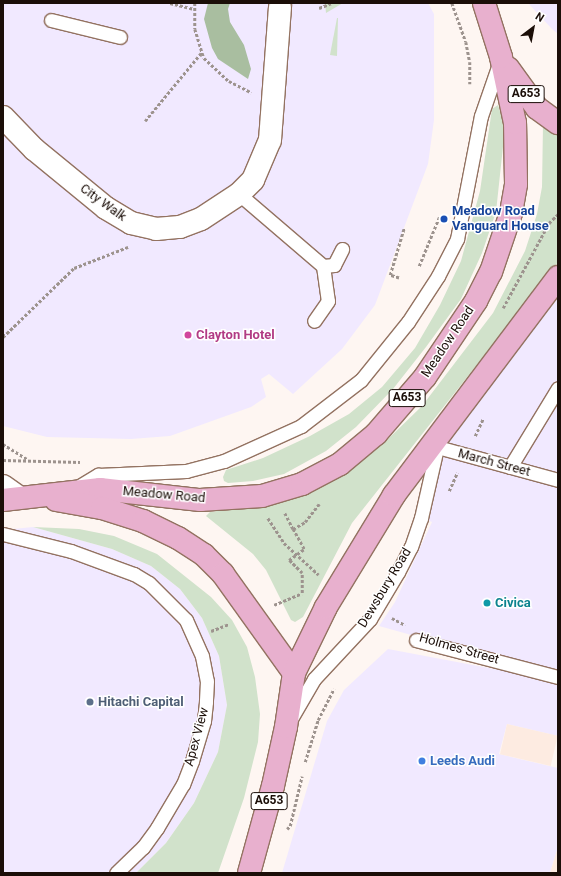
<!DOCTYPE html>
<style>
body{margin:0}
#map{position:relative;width:561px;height:876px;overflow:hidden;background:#fef6f2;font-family:Roboto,sans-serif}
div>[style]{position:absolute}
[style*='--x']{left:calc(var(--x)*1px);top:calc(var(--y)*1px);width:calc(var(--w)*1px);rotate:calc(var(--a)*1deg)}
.commercial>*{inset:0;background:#f1e9ff}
.built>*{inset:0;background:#fdebe1;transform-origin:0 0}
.green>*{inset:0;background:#d1e2cb}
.forest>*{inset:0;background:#a9bea0}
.path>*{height:2.5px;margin-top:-1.25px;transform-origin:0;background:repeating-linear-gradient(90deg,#9d938e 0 3px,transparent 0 5px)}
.roads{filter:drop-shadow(1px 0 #937261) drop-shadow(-1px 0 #937261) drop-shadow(0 1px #937261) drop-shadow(0 -1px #937261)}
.lane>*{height:13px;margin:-6.5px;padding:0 6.5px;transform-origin:6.5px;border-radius:6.5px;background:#fff}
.street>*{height:22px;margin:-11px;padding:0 11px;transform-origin:11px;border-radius:11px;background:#fff}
.secondary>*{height:22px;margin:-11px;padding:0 11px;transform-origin:11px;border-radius:11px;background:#fff}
.primary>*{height:22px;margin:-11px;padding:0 11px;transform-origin:11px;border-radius:11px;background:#e8b0ce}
.dots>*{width:11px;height:11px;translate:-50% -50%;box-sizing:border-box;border:2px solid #fff;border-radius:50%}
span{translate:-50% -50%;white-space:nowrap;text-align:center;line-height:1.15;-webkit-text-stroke:3px #fff;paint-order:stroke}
.shield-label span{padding:1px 3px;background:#fff;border:1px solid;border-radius:3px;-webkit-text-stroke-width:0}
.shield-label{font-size:12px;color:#1b0e08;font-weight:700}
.street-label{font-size:13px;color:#1b0e08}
.transit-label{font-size:13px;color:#164399;font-weight:700}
.left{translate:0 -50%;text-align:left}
.hotel-label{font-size:13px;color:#b23c85;font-weight:700}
.culture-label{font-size:13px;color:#0d838f;font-weight:700}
.service-label{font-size:13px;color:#4e5e75;font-weight:700}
.shop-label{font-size:13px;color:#366cbe;font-weight:700}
.frame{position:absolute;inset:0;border:4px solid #1b0e08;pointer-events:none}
.north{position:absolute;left:513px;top:8px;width:40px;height:40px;-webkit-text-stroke:3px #fff;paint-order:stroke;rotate:32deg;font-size:11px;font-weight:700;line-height:16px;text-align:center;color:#1b0e08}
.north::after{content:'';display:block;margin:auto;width:14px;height:18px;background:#1b0e08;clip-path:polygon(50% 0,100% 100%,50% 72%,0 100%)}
</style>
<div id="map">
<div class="commercial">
<div style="clip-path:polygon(3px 3px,428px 3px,434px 14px,434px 120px,428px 164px,375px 305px,342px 349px,293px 394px,269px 374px,261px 379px,266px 397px,251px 407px,170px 436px,131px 439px,47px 437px,3px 426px)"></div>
<div style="clip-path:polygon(528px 3px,558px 3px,558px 34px,552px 29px)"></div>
<div style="clip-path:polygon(558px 277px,558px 676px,379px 626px,395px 602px,432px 522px,421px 518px,437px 447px)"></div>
<div style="clip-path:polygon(33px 527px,112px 549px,151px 566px,180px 589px,202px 618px,219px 656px,227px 705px,218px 752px,194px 803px,166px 843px,136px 873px,3px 873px,3px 530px)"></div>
<div style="clip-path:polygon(388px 649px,558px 681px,558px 736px,507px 724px,499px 754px,558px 768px,558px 847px,550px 873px,282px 873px,327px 721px,344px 690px)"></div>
</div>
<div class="built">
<div style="left:507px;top:724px;width:52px;height:31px;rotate:13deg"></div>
<div style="clip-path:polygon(558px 847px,558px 873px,550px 873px)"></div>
</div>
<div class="green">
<div style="clip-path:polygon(325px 3px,343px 3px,326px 13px)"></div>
<div style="clip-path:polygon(337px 18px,338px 18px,337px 56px,330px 55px)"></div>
<div style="clip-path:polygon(498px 105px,505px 128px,496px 212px,482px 253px,461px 299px,426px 347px,393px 389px,356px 427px,326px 451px,284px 474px,253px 481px,228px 483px,224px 481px,223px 477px,226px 470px,263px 458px,310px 436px,349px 414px,382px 387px,415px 348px,440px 305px,461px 261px,480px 191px,492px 109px)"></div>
<div style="clip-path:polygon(543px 124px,558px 128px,558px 262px,352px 523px,303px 617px,295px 622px,291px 620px,266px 570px,253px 554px,206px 516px,210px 512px,261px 505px,323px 485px,351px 470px,384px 443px,422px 406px,493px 313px,525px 251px,537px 214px,542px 187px)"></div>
<div style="clip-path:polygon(33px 527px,79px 529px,114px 536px,157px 554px,211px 597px,232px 620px,247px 647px,255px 677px,260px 714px,258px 742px,244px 798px,218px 873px,136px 873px,166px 843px,194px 803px,218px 752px,227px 705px,219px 656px,202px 618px,180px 589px,151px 566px,112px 549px)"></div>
</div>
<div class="forest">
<div style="clip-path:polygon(208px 3px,230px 3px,228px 9px,230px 22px,244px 45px,251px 69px,248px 79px,218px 59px,212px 48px,204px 19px)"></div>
</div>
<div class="path">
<div style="--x:170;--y:3;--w:25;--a:14"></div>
<div style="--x:195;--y:3;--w:26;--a:90"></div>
<div style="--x:195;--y:29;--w:30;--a:73"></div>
<div style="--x:204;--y:58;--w:34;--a:43"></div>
<div style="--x:229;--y:81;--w:25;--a:27"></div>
<div style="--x:452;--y:3;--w:41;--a:70.3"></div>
<div style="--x:466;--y:42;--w:20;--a:79"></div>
<div style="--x:470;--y:62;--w:22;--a:90"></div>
<div style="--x:319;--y:8;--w:14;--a:-21"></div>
<div style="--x:145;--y:121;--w:88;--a:-50.5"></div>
<div style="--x:419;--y:266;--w:55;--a:-67.6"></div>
<div style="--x:399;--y:278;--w:9;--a:-162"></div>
<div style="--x:390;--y:275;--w:49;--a:-73.4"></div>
<div style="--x:503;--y:308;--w:97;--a:-61.6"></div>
<div style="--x:549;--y:223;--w:13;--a:-45"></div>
<div style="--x:3;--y:337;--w:99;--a:-44.2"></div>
<div style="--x:74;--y:268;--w:58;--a:-21.3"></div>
<div style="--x:475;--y:436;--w:19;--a:-65"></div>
<div style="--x:3;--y:444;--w:28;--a:32"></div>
<div style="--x:3;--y:460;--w:77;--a:1.5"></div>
<div style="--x:449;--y:491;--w:20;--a:-66"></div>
<div style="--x:285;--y:513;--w:18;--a:63"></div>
<div style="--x:268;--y:518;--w:30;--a:57"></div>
<div style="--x:284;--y:543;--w:47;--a:42.4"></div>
<div style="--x:274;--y:605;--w:30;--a:-23"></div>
<div style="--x:302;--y:593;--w:20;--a:-90"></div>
<div style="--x:302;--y:573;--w:18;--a:-135"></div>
<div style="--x:289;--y:560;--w:19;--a:-36"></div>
<div style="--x:304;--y:549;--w:23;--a:-119"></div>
<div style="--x:293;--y:529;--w:14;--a:-30"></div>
<div style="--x:305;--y:522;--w:23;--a:-52"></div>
<div style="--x:392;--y:618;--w:15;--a:28"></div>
<div style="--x:211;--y:631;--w:19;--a:-21"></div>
<div style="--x:305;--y:762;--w:44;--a:-72.8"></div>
<div style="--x:318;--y:720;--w:35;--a:-63"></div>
<div style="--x:287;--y:829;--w:4;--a:-45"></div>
<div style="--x:290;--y:826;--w:51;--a:-76.5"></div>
</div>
<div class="roads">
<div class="lane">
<div style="--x:51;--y:20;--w:71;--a:13.8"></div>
<div style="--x:239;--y:194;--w:111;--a:40.6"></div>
<div style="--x:323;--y:266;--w:35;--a:82"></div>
<div style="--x:328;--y:301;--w:24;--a:125"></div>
<div style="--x:323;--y:266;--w:11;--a:-5"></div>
<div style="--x:334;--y:265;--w:18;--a:-63"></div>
<div style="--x:430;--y:445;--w:133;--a:15.3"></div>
<div style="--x:510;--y:467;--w:92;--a:-58.7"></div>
<div style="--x:76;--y:488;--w:26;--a:-31"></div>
<div style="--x:98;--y:475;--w:88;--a:-2.6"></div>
<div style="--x:186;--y:471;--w:39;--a:-15"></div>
<div style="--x:224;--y:461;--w:85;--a:-24.4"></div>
<div style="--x:301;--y:426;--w:76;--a:-37.5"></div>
<div style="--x:361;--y:380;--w:75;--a:-51"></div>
<div style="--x:408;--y:322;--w:55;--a:-56.9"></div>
<div style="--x:438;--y:276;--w:42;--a:-62.8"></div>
<div style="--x:457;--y:239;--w:125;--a:-79"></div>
<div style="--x:481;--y:116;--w:58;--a:-70.9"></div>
<div style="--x:3;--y:534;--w:70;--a:14"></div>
<div style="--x:71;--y:551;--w:67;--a:20.1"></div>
<div style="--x:134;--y:574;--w:17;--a:31"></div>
<div style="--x:149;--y:583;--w:52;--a:45"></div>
<div style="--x:186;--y:620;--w:39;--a:66"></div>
<div style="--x:202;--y:656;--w:25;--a:79"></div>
<div style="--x:207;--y:681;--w:21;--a:93"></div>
<div style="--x:206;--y:702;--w:19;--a:96"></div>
<div style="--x:204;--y:721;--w:42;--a:106.7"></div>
<div style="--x:192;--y:761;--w:25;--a:111"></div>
<div style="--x:183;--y:784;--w:51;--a:120.6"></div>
<div style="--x:157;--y:828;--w:24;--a:126"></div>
<div style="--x:143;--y:847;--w:37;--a:136"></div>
<div style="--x:416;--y:640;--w:147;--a:14.6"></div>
<div style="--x:292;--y:717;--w:44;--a:-59.9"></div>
<div style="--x:314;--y:679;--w:82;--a:-47"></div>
<div style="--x:370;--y:619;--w:55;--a:-59.2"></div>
<div style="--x:398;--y:572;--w:28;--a:-63"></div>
<div style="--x:411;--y:547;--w:31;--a:-71"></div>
<div style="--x:421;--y:518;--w:77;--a:-77.2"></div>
</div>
<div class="street">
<div style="--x:3;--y:117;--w:45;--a:45.9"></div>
<div style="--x:34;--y:149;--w:93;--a:39.3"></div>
<div style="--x:106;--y:208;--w:29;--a:31"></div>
<div style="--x:131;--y:223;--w:26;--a:13"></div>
<div style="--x:156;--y:229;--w:24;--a:-5"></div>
<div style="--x:180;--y:227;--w:22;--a:-21"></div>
<div style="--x:201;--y:219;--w:45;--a:-33.3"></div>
<div style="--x:239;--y:194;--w:20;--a:-45"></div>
<div style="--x:253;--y:180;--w:43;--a:-67"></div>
<div style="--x:270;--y:140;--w:133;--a:-85.7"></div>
</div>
<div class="secondary">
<div style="--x:3;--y:486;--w:19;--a:35"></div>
</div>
<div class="primary">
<div style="--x:508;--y:68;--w:49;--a:54.1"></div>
<div style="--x:537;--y:108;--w:26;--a:36"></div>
<div style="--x:3;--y:500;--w:98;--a:-6.5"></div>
<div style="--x:100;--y:489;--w:101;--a:6.3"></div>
<div style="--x:200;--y:500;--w:62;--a:-3.7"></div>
<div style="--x:262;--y:496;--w:42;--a:-16.7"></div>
<div style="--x:302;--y:484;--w:43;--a:-27.8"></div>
<div style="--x:340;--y:464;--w:47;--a:-39.8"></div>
<div style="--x:376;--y:434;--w:75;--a:-49.3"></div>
<div style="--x:425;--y:377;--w:92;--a:-56.1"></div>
<div style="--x:476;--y:301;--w:33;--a:-63"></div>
<div style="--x:491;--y:272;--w:62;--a:-71.3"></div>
<div style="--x:511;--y:213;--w:29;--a:-80"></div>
<div style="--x:516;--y:184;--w:61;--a:-90.9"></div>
<div style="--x:515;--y:123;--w:67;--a:-102"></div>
<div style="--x:501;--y:57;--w:57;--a:-107.5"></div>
<div style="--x:56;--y:500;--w:47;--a:9.9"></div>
<div style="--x:102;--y:508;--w:43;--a:17.6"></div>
<div style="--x:143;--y:521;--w:39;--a:26"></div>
<div style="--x:178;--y:538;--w:31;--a:33"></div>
<div style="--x:204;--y:555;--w:27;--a:45"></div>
<div style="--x:223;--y:574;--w:122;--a:54.4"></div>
<div style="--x:249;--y:873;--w:90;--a:-74.6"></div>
<div style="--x:273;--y:786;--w:60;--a:-77.6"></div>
<div style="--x:286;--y:727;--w:55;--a:-81.6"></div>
<div style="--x:294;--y:673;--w:73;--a:-64.1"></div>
<div style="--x:326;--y:607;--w:131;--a:-58.7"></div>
<div style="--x:394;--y:495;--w:273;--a:-53"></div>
</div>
</div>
<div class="dots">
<div style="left:444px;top:219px;background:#1a4fb4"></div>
<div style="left:188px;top:335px;background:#d1479c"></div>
<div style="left:487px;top:603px;background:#0f9aa8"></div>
<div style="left:90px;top:702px;background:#5c6f8a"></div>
<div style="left:422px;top:761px;background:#3f7fe0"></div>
</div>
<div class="shield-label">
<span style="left:526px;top:94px">A653</span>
<span style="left:407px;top:398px">A653</span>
<span style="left:269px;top:801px">A653</span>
</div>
<div class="street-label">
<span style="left:103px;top:203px;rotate:36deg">City Walk</span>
<span style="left:448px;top:342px;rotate:-56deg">Meadow Road</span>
<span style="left:494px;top:463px;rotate:15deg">March Street</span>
<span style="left:164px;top:495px;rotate:5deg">Meadow Road</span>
<span style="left:385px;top:588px;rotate:-59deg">Dewsbury Road</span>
<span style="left:459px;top:649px;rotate:16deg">Holmes Street</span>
<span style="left:197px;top:737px;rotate:-75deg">Apex View</span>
</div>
<div class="transit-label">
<span class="left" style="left:452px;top:219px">Meadow Road<br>Vanguard House</span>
</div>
<div class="hotel-label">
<span class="left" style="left:196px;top:335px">Clayton Hotel</span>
</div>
<div class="culture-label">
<span class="left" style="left:495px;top:603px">Civica</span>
</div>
<div class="service-label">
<span class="left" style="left:98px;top:702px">Hitachi Capital</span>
</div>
<div class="shop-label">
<span class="left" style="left:430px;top:761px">Leeds Audi</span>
</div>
<div class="frame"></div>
<div class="north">N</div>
</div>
